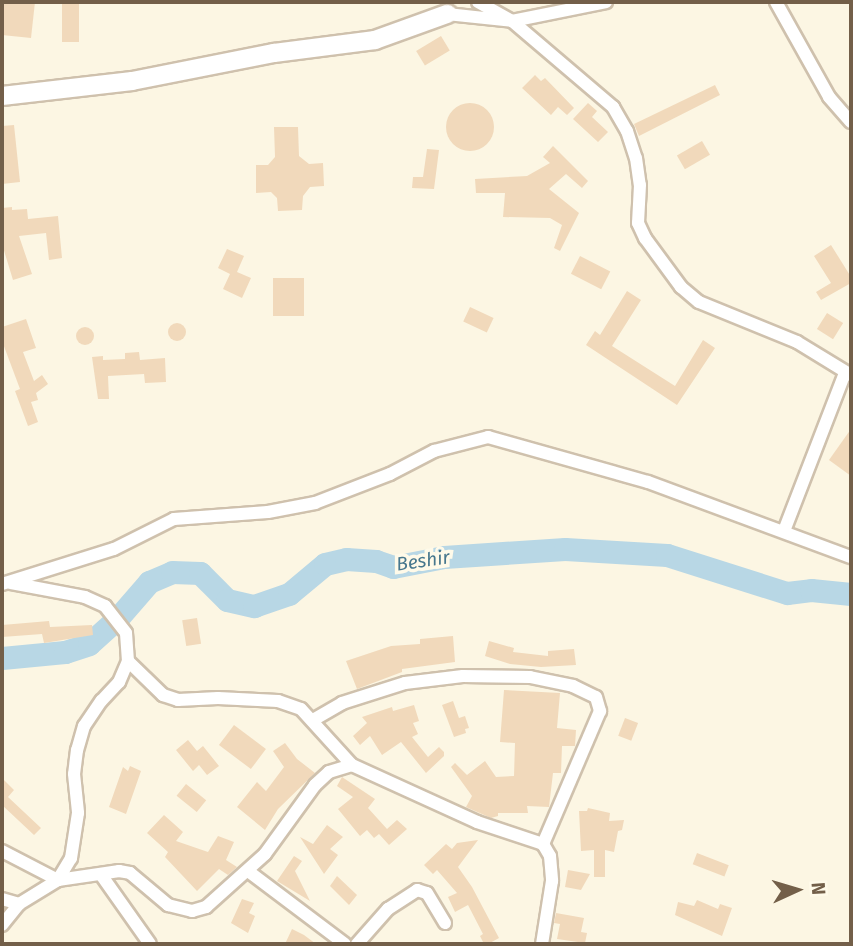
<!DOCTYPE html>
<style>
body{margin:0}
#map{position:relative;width:853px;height:946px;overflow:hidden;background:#fcf6e3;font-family:"Fira Sans",sans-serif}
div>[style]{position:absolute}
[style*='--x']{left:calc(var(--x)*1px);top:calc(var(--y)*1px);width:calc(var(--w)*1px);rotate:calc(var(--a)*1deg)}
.river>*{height:23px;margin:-11.5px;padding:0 11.5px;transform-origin:11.5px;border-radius:11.5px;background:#b8d7e5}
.building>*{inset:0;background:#f1d9bb;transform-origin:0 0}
.round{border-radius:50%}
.roads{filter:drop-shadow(2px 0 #cfc1ad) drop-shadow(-2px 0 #cfc1ad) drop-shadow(0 2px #cfc1ad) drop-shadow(0 -2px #cfc1ad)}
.minor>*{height:12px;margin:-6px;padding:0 6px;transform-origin:6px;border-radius:6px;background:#fff}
.secondary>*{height:18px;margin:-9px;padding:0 9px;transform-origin:9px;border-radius:9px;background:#fff}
span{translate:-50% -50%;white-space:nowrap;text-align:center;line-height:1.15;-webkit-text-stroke:7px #fffae9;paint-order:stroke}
.water-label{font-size:19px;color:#47778d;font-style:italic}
.frame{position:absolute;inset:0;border:4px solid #735f49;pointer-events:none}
.north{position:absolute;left:762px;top:855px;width:70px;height:70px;-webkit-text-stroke:5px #fffae9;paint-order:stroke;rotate:86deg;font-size:19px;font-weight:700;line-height:28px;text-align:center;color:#735f49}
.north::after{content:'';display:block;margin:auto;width:24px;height:32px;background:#735f49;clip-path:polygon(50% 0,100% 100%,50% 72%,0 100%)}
</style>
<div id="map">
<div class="river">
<div style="--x:2;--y:658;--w:63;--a:-5.4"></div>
<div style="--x:65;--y:652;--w:25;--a:-18"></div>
<div style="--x:89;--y:644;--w:38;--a:-42"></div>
<div style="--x:117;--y:619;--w:49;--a:-49.1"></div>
<div style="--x:149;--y:582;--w:25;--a:-23"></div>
<div style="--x:172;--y:572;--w:28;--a:2"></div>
<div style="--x:200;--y:573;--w:38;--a:45"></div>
<div style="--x:227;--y:600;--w:28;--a:13"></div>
<div style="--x:254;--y:606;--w:37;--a:-19"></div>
<div style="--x:289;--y:594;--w:47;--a:-39.8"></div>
<div style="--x:325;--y:564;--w:22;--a:-13"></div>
<div style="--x:346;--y:559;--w:30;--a:4"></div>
<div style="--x:376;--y:561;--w:18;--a:19"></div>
<div style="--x:393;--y:567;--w:52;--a:-11.1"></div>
<div style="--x:444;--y:557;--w:121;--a:-3.8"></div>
<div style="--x:565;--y:549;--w:102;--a:3.4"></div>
<div style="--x:667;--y:555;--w:126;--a:17.6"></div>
<div style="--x:787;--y:593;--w:24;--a:-7"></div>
<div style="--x:811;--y:590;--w:40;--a:5.7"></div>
</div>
<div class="building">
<div style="clip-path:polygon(2px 2px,35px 2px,31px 38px,2px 35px)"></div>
<div style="left:62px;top:2px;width:17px;height:40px"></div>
<div style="left:441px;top:36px;width:17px;height:29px;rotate:59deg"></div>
<div style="clip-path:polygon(535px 75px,541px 81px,545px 78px,574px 108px,567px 115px,558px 107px,551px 115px,522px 88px)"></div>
<div style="clip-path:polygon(715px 85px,720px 95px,639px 136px,634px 124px)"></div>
<div class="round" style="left:446px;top:103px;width:48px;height:48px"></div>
<div style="clip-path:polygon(588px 103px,597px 111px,592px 117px,608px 132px,598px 142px,573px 119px)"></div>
<div style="clip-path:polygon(14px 125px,20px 182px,2px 184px,2px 126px)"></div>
<div style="clip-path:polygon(274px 127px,298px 127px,299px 156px,309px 164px,323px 163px,324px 186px,310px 187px,303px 196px,302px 210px,278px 211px,277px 198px,271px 192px,256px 193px,256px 165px,268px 165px,275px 157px)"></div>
<div style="left:702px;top:141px;width:16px;height:29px;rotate:60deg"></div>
<div style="clip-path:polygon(553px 146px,588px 181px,582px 188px,566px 174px,549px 189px,579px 213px,560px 251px,554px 248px,562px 225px,550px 218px,503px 217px,505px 193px,476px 193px,475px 179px,527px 176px,550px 163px,543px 157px)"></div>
<div style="clip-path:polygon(427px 149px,439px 150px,434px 189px,412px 188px,413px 177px,423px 177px)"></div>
<div style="clip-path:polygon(12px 207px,12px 210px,27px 209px,28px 219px,58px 216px,62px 258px,49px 260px,46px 233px,19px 236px,32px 274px,13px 280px,2px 244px,2px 208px)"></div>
<div style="clip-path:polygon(831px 245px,851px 277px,851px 283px,821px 300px,816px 292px,831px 283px,814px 256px)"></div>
<div style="clip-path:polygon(227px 249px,244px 256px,237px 272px,251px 278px,242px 298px,223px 289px,230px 274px,218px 268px)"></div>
<div style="left:580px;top:256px;width:34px;height:20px;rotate:27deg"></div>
<div style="left:304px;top:278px;width:38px;height:31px;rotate:90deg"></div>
<div style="clip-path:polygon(627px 291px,641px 300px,612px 346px,675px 386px,703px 340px,715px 348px,677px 405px,586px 345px,595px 331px,600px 335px)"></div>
<div style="left:470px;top:307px;width:26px;height:16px;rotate:25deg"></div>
<div style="left:827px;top:313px;width:19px;height:19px;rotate:32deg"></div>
<div style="clip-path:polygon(26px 319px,36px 348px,23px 352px,34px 381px,42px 375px,48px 384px,36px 393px,38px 400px,31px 402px,38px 422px,28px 426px,15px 391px,20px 389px,2px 341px,2px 327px)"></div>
<div class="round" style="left:168px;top:323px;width:18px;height:18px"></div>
<div class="round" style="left:76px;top:327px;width:18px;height:18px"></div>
<div style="clip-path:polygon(139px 352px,140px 360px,165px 358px,166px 382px,145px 383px,144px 374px,108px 376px,109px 399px,98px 399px,92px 357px,103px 356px,103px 360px,125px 359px,125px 353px)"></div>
<div style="clip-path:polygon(851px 429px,851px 476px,829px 460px)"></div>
<div style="left:197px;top:618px;width:26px;height:15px;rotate:81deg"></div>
<div style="clip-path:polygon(49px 621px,50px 627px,92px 625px,93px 635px,44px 643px,42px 634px,2px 637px,2px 625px)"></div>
<div style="clip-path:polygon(453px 636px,455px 662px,402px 669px,402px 672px,357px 689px,346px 661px,391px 646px,420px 644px,420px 639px)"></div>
<div style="clip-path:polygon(489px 641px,514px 648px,513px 652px,548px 656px,548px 651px,574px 649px,576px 665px,541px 667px,510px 664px,485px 656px)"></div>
<div style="clip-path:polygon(504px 690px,560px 693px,557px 728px,576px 730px,575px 746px,562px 746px,561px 773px,553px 773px,549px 807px,527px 806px,528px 813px,498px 813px,498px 816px,491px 818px,466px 807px,472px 796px,451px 767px,455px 763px,467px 775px,485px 761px,496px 777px,514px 776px,515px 743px,500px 742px)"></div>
<div style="clip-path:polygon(453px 701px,459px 718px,465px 716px,469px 728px,465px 729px,466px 733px,454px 737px,442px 705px)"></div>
<div style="clip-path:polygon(414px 705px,419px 721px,413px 723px,418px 734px,412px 737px,428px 757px,439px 747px,444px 752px,444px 756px,426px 773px,401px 742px,382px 755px,370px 736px,360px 745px,353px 736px,367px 723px,362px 717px,392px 707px,393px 711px)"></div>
<div style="left:625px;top:718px;width:14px;height:19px;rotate:21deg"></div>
<div style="left:234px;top:725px;width:40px;height:25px;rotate:37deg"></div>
<div style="clip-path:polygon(188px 740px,197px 751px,203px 746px,219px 766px,207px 775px,199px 765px,193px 771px,176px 750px)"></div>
<div style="clip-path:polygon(285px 743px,297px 759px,315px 773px,278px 809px,265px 830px,237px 807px,257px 782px,266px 791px,284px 767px,273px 751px)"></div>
<div style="clip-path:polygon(130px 766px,141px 771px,126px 814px,109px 807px,123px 767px,128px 771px)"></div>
<div style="clip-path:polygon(342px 777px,375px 799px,368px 808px,387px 829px,397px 820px,407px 829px,389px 845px,379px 834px,374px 838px,367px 830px,360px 836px,338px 809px,353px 797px,337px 786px)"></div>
<div style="clip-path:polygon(2px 778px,14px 790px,8px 797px,41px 828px,34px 835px,2px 805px)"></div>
<div style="left:186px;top:784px;width:26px;height:15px;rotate:39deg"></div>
<div style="clip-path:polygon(588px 808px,610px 813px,609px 821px,624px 820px,622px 830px,618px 831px,614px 852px,605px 850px,605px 877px,594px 877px,594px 850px,581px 851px,579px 811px,587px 811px)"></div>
<div style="clip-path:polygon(164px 815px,183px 832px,176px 841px,208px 852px,218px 836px,234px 842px,226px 860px,237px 867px,228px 875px,219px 869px,197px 891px,165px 857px,168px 852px,147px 833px)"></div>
<div style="clip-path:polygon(327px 825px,343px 837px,330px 849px,338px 855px,324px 874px,300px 837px,313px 844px)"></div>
<div style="clip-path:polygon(478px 840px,458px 867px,472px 887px,499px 938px,488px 944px,484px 944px,480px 936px,483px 934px,468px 905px,455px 912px,448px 897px,457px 893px,437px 870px,433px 874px,424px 865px,446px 844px,452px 849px,457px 843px)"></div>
<div style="left:697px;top:853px;width:34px;height:12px;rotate:21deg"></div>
<div style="clip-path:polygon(294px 856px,302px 861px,295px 871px,310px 901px,277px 881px)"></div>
<div style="clip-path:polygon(568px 870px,590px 874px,581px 890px,565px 887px)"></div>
<div style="clip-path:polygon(337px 876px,357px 895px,349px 905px,330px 886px)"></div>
<div style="clip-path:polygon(242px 899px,254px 903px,249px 913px,255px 916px,248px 933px,231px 923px)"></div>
<div style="clip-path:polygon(697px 900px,718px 909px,720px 904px,732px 908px,722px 936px,675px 915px,678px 902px,694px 906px)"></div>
<div style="clip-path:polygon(556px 913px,584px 918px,581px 932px,587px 933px,585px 943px,557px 939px,560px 924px,554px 923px)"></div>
<div style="clip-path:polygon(292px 929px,304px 935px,316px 944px,285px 944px)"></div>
</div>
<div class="roads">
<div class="minor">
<div style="--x:478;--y:2;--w:39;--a:29"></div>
<div style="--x:512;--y:21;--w:133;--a:40.4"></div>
<div style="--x:613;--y:107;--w:28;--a:60"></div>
<div style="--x:627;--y:131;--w:28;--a:72"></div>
<div style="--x:636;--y:158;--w:27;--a:82"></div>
<div style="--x:640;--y:185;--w:38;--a:93"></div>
<div style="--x:638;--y:223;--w:17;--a:65"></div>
<div style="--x:645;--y:238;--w:61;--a:53.7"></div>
<div style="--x:681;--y:287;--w:23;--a:40"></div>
<div style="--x:699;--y:302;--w:106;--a:22.2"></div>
<div style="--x:797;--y:342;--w:63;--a:31.4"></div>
<div style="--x:776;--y:2;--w:109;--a:60.8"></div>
<div style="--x:829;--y:97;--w:33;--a:49"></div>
<div style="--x:447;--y:14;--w:65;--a:6.1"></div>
<div style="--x:512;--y:21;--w:96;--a:-11.4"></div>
<div style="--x:784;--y:531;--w:169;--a:-68.9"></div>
<div style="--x:11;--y:583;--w:75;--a:10.7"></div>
<div style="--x:85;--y:597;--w:22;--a:24"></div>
<div style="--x:105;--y:606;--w:34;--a:52"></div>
<div style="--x:126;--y:633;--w:28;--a:86"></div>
<div style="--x:128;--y:661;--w:23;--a:113"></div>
<div style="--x:119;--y:682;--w:26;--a:133"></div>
<div style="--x:101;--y:701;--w:30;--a:124"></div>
<div style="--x:84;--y:726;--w:25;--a:106"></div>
<div style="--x:77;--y:750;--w:24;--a:97"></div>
<div style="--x:74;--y:774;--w:39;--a:84"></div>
<div style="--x:78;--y:813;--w:46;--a:98.8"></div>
<div style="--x:71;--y:858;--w:26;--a:121"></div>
<div style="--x:2;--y:584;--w:117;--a:-17.4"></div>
<div style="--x:114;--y:549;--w:67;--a:-26.6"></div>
<div style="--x:174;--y:519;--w:94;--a:-4.3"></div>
<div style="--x:268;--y:512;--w:48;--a:-10.8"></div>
<div style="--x:315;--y:503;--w:80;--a:-21.1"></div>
<div style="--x:390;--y:474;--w:50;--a:-27.6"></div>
<div style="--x:434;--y:451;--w:56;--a:-14.5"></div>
<div style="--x:488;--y:437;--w:166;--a:15.7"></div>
<div style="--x:648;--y:482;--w:216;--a:20.3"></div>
<div style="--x:128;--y:661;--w:49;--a:44.2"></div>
<div style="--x:163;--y:695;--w:16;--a:18"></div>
<div style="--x:178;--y:700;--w:40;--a:-2.9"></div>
<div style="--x:218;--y:698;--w:60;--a:2.9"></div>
<div style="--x:278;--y:701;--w:24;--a:19"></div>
<div style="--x:301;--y:709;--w:76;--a:47.7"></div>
<div style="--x:313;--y:720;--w:34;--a:-30"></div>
<div style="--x:342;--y:703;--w:66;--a:-17.6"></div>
<div style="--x:405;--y:683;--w:58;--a:-6.9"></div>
<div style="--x:463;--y:676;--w:67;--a:0.9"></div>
<div style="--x:530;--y:677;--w:44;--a:11.8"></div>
<div style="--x:573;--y:686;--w:25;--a:26"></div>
<div style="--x:596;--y:697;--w:15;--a:74"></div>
<div style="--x:600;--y:711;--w:145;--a:113.2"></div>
<div style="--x:2;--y:851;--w:63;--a:27.4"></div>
<div style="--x:248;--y:871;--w:121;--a:37"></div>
<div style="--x:102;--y:876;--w:83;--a:54.8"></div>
<div style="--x:2;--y:899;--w:18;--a:16"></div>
<div style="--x:2;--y:925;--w:27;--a:-51"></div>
<div style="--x:19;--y:904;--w:46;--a:-31.6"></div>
<div style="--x:58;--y:880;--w:62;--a:-8.4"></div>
<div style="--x:119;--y:871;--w:11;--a:10"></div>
<div style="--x:130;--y:873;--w:50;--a:40.1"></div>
<div style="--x:168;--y:905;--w:25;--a:14"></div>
<div style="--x:192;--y:911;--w:15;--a:-16"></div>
<div style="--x:206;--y:907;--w:79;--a:-41.9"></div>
<div style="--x:265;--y:854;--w:85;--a:-54.1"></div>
<div style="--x:315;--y:785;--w:19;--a:-43"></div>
<div style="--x:329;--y:772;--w:24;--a:-17"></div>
<div style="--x:352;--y:765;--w:137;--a:24.5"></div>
<div style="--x:477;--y:822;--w:70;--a:18.4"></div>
<div style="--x:543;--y:844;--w:14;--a:60"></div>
<div style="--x:550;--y:856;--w:25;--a:85"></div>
<div style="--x:552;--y:881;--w:64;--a:99"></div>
<div style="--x:357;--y:944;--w:47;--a:-48.5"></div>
<div style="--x:388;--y:909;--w:35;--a:-33"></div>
<div style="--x:417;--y:890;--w:10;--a:17"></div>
<div style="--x:427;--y:893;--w:35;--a:59"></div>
</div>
<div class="secondary">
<div style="--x:2;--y:96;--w:131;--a:-6.6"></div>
<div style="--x:132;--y:81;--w:145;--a:-11.2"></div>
<div style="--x:274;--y:53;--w:102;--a:-7.3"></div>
<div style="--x:375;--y:40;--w:77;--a:-19.9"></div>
</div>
</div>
<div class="water-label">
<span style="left:423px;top:561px;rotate:-8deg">Beshir</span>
</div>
<div class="frame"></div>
<div class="north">N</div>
</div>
